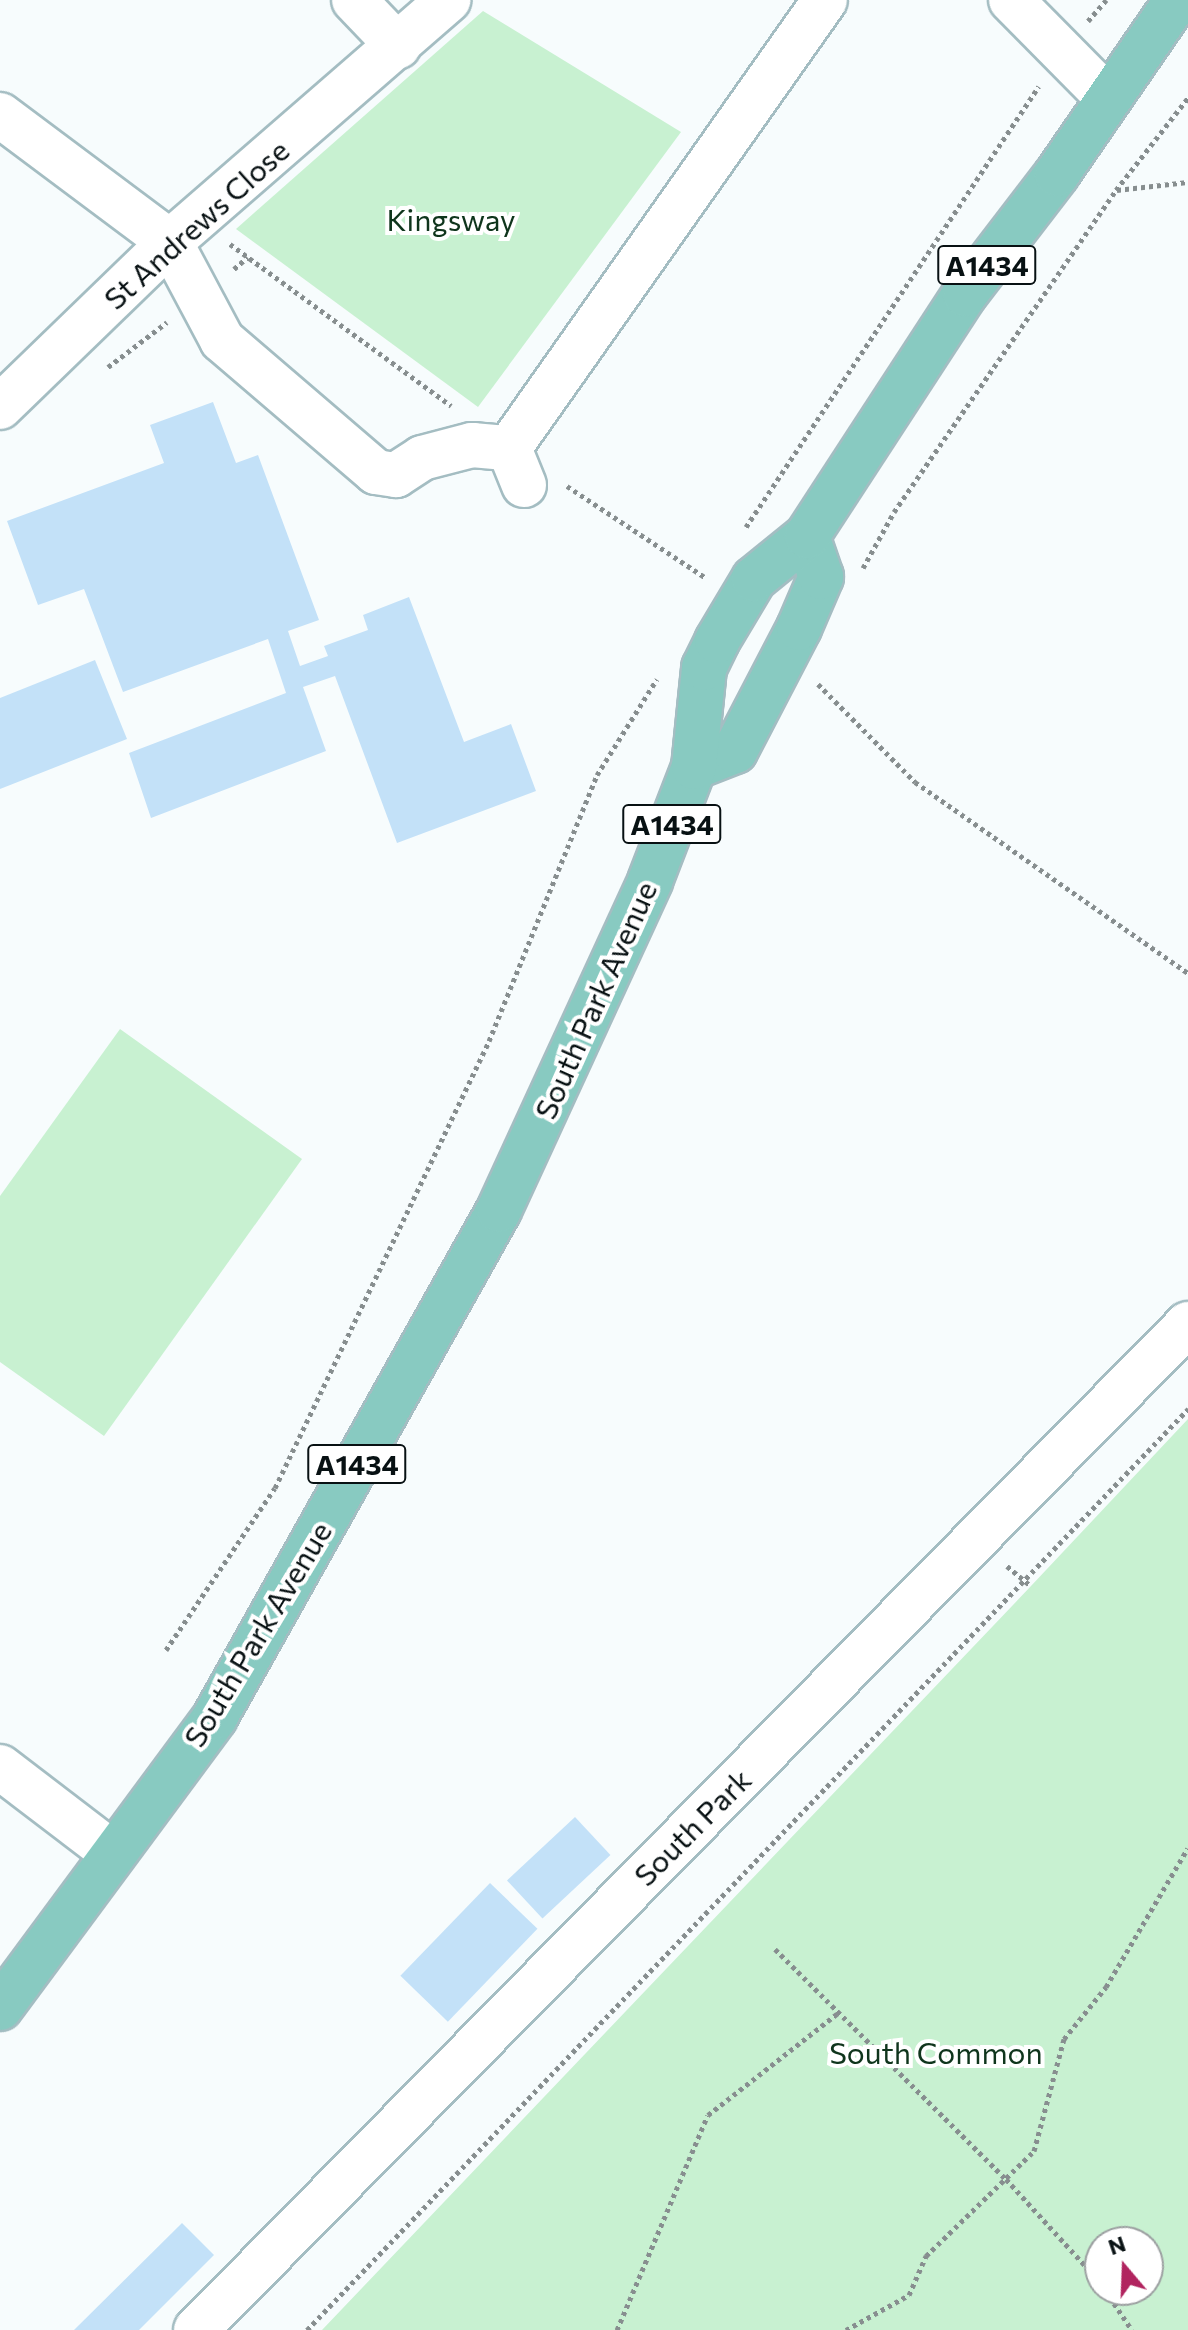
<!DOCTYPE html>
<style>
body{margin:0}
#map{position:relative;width:1188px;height:2330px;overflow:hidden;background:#f7fcfd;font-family:Commissioner,sans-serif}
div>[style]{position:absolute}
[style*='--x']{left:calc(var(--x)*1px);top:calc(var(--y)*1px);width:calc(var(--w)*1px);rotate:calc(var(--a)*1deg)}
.green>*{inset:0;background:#c8f1d1}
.building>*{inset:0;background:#c3e1f8;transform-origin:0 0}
.path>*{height:5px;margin-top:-2.5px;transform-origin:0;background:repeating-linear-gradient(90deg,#878e8f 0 4px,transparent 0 8px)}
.roads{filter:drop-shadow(2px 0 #a4bdc2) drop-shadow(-2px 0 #a4bdc2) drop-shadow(0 2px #a4bdc2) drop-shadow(0 -2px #a4bdc2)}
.minor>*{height:44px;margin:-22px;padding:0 22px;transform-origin:22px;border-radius:22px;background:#fff}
.major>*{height:44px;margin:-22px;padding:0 22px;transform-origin:22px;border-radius:22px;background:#88cac1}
span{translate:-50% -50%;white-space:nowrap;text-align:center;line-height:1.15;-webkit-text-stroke:8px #fff;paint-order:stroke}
.shield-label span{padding:2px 6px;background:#fff;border:2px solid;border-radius:6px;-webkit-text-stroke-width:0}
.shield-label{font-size:28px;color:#081113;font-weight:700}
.park-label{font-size:30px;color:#0f351c}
.street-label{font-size:30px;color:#081113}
.north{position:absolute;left:1084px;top:2226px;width:80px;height:80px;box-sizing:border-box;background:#fff;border:2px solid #9ca0a1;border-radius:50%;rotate:341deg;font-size:22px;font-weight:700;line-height:32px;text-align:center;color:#081113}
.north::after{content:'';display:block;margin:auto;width:28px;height:36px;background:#b1245f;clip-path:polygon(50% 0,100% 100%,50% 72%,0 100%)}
</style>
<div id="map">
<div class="green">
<div style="clip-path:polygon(483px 11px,681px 132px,478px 407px,236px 229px)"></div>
<div style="clip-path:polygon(120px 1029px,302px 1159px,104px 1436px,0 1362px,0 1196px)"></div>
<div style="clip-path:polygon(evenodd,1188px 1419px,1188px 2330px,322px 2330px,1031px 1586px,1188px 1419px,1100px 2242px,1148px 2242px,1148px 2290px,1100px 2290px,1100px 2242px)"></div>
</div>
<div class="building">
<div style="clip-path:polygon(213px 402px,236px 463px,258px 455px,319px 620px,288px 631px,300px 666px,328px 656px,324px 646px,368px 630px,363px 615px,409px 597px,464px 742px,511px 724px,536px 791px,397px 843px,335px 676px,303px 687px,326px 751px,151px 818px,129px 753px,286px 693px,268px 639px,123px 692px,84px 589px,38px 605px,7px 521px,164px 463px,150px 425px)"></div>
<div style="clip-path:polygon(95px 660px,127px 739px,0 789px,0 698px)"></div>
<div style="left:575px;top:1817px;width:52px;height:93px;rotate:47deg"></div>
<div style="left:490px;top:1883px;width:66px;height:129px;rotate:44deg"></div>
<div style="clip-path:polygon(182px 2223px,214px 2255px,139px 2330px,74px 2330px)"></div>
</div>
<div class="path">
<div style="--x:1088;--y:21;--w:28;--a:-49"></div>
<div style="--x:1117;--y:190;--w:71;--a:-6.4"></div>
<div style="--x:230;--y:244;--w:274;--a:36.2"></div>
<div style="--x:234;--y:269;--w:18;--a:-41"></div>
<div style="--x:108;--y:367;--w:74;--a:-37.3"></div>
<div style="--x:567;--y:486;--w:167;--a:33.5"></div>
<div style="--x:746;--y:527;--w:529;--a:-56.4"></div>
<div style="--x:863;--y:568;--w:64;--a:-61"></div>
<div style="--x:894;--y:512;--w:391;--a:-55.4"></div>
<div style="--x:1116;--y:190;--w:117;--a:-52"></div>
<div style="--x:818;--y:684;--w:138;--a:45.3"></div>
<div style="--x:915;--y:782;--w:333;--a:35"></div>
<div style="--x:1007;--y:1566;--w:31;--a:40"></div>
<div style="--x:166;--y:1650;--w:195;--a:-56.1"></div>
<div style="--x:275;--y:1488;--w:496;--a:-64.4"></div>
<div style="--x:489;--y:1041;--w:287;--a:-67.9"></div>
<div style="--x:597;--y:775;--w:113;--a:-58"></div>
<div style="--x:775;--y:1949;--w:326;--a:44.9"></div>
<div style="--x:1006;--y:2179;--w:139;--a:47.6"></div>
<div style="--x:1105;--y:2290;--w:48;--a:56"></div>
<div style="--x:307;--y:2330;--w:1275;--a:-46.27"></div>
<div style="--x:617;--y:2330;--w:233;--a:-67.1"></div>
<div style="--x:708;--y:2115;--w:164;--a:-38.1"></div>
<div style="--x:846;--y:2330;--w:72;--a:-29.1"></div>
<div style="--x:909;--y:2295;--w:43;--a:-66.4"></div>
<div style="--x:926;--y:2256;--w:151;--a:-44.2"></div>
<div style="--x:1034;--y:2151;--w:116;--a:-75"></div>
<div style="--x:1064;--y:2039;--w:67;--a:-51.1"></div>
<div style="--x:1106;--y:1987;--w:161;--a:-59.5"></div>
</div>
<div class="roads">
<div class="minor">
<div style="--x:354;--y:0;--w:64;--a:46.3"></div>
<div style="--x:1011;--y:0;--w:138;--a:45.3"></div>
<div style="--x:0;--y:115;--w:212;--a:36.8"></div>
<div style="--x:170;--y:242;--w:111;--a:62"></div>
<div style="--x:222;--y:340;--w:203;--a:40.6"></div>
<div style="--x:376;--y:472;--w:20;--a:9"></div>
<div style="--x:396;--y:475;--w:31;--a:-33"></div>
<div style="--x:422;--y:458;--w:52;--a:-14.6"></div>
<div style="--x:472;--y:445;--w:37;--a:5"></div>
<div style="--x:509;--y:448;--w:40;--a:68"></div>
<div style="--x:0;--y:407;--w:237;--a:-44.1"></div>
<div style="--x:170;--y:242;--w:369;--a:-41"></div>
<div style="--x:509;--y:448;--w:548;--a:-54.8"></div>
<div style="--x:0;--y:1767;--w:140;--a:37.4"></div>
<div style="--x:196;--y:2330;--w:1413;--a:-45.4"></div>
</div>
<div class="major">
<div style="--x:694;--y:767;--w:44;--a:-21.3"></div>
<div style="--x:735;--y:751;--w:139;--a:-62.5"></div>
<div style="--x:799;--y:628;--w:56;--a:-66.7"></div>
<div style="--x:821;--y:577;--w:43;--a:-108.9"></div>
<div style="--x:0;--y:2008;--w:362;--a:-53.5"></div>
<div style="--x:215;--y:1717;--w:581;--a:-60.74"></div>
<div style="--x:499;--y:1210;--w:362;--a:-65.3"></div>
<div style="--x:650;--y:881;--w:122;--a:-68.9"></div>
<div style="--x:694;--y:767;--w:100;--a:-84.2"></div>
<div style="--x:704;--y:668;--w:30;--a:-64"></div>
<div style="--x:717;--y:641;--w:72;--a:-59.2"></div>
<div style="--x:754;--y:579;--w:68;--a:-39.1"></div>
<div style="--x:807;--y:536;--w:289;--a:-56.9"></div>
<div style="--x:965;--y:294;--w:151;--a:-52.5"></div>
<div style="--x:1057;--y:174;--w:211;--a:-55.4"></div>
</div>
</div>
<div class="shield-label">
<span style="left:987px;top:265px">A1434</span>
<span style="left:672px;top:824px">A1434</span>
<span style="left:357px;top:1464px">A1434</span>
</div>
<div class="park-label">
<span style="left:451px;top:219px">Kingsway</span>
<span style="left:936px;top:2052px">South Common</span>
</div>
<div class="street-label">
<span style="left:196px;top:224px;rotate:-42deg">St Andrews Close</span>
<span style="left:595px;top:1000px;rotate:-66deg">South Park Avenue</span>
<span style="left:257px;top:1634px;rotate:-59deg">South Park Avenue</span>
<span style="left:692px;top:1827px;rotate:-45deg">South Park</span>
</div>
<div class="north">N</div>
</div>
